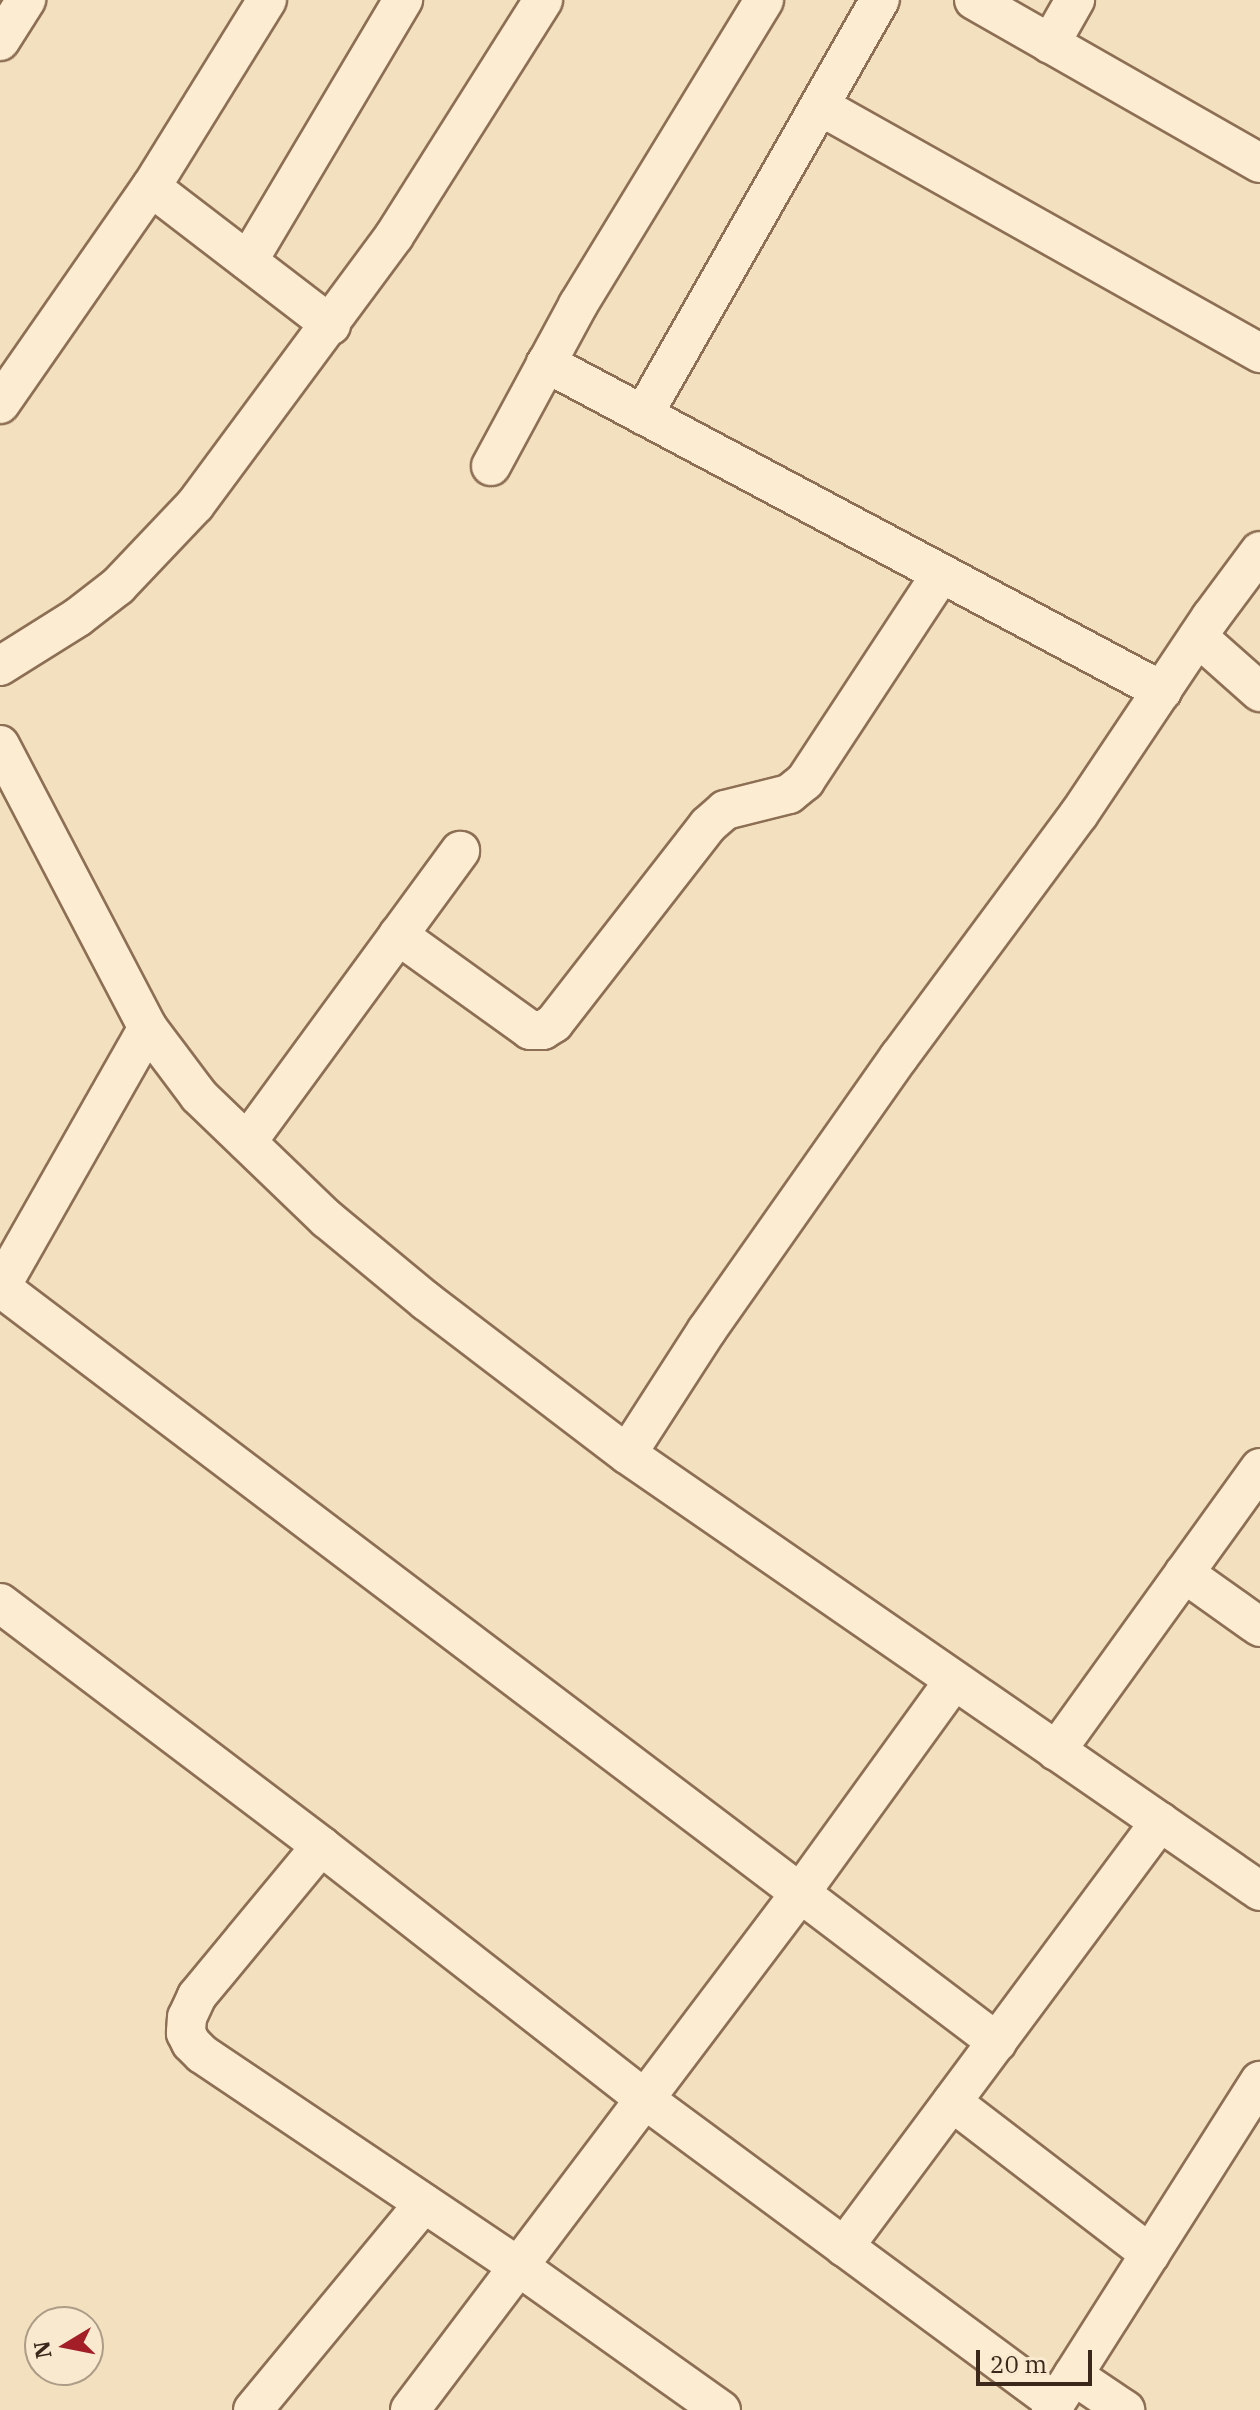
<!DOCTYPE html>
<style>
body{margin:0}
#map{position:relative;width:1260px;height:2410px;overflow:hidden;background:#f3e0be;font-family:"IBM Plex Serif",serif}
div>[style]{position:absolute}
[style*='--x']{left:calc(var(--x)*1px);top:calc(var(--y)*1px);width:calc(var(--w)*1px);rotate:calc(var(--a)*1deg)}
.roads{filter:drop-shadow(2px 0 #8d6f55) drop-shadow(-2px 0 #8d6f55) drop-shadow(0 2px #8d6f55) drop-shadow(0 -2px #8d6f55)}
.minor>*{height:38px;margin:-19px;padding:0 19px;transform-origin:19px;border-radius:19px;background:#fcedd2}
span{translate:-50% -50%;white-space:nowrap;text-align:center;line-height:1.15;-webkit-text-stroke:8px #f9eacf;paint-order:stroke}
.north{position:absolute;left:24px;top:2306px;width:80px;height:80px;box-sizing:border-box;background:#f9eacf;border:2px solid #ad9c87;border-radius:50%;rotate:260deg;font-size:22px;font-weight:700;line-height:32px;text-align:center;color:#3b281b}
.north::after{content:'';display:block;margin:auto;width:28px;height:36px;background:#a31e27;clip-path:polygon(50% 0,100% 100%,50% 72%,0 100%)}
.scale{position:absolute;left:976px;top:2350px;width:116px;height:36px;box-sizing:border-box;border:4px solid #3b281b;border-top:0;padding-left:10px;font-size:24px;line-height:28px;white-space:nowrap;color:#3b281b;-webkit-text-stroke:6px #f9eacf;paint-order:stroke}
</style>
<div id="map">
<div class="roads">
<div class="minor">
<div style="--x:974;--y:0;--w:329;--a:29.7"></div>
<div style="--x:0;--y:41;--w:49;--a:-57.6"></div>
<div style="--x:1050;--y:44;--w:51;--a:-60.4"></div>
<div style="--x:820;--y:106;--w:505;--a:29.31"></div>
<div style="--x:151;--y:187;--w:227;--a:37.5"></div>
<div style="--x:248;--y:261;--w:304;--a:-59.3"></div>
<div style="--x:546;--y:363;--w:698;--a:28.03"></div>
<div style="--x:0;--y:404;--w:264;--a:-55.2"></div>
<div style="--x:151;--y:187;--w:220;--a:-58.2"></div>
<div style="--x:643;--y:415;--w:478;--a:-60.3"></div>
<div style="--x:491;--y:466;--w:183;--a:-61.6"></div>
<div style="--x:578;--y:305;--w:357;--a:-58.6"></div>
<div style="--x:1198;--y:637;--w:83;--a:41.6"></div>
<div style="--x:0;--y:666;--w:92;--a:-32.1"></div>
<div style="--x:78;--y:617;--w:51;--a:-37.8"></div>
<div style="--x:118;--y:586;--w:112;--a:-46.5"></div>
<div style="--x:195;--y:505;--w:335;--a:-53.5"></div>
<div style="--x:394;--y:236;--w:279;--a:-57.7"></div>
<div style="--x:0;--y:745;--w:319;--a:62.4"></div>
<div style="--x:148;--y:1028;--w:85;--a:53.1"></div>
<div style="--x:199;--y:1096;--w:178;--a:43.9"></div>
<div style="--x:327;--y:1219;--w:129;--a:39.6"></div>
<div style="--x:426;--y:1301;--w:253;--a:37.3"></div>
<div style="--x:627;--y:1454;--w:769;--a:34.62"></div>
<div style="--x:398;--y:935;--w:163;--a:35.7"></div>
<div style="--x:530;--y:1030;--w:13;--a:0"></div>
<div style="--x:543;--y:1030;--w:13;--a:-32"></div>
<div style="--x:554;--y:1023;--w:251;--a:-52.1"></div>
<div style="--x:708;--y:825;--w:23;--a:-41"></div>
<div style="--x:725;--y:810;--w:66;--a:-14"></div>
<div style="--x:789;--y:794;--w:21;--a:-39"></div>
<div style="--x:805;--y:781;--w:248;--a:-56.7"></div>
<div style="--x:247;--y:1142;--w:361;--a:-53.8"></div>
<div style="--x:0;--y:1287;--w:1251;--a:37.14"></div>
<div style="--x:0;--y:1288;--w:299;--a:-60.4"></div>
<div style="--x:627;--y:1454;--w:148;--a:-57.2"></div>
<div style="--x:707;--y:1330;--w:334;--a:-54.9"></div>
<div style="--x:899;--y:1057;--w:302;--a:-53.5"></div>
<div style="--x:1079;--y:814;--w:237;--a:-56.2"></div>
<div style="--x:1211;--y:617;--w:82;--a:-53.4"></div>
<div style="--x:1184;--y:1573;--w:93;--a:35.4"></div>
<div style="--x:0;--y:1603;--w:403;--a:37.1"></div>
<div style="--x:321;--y:1846;--w:409;--a:38"></div>
<div style="--x:643;--y:2098;--w:513;--a:36.45"></div>
<div style="--x:1056;--y:1751;--w:349;--a:-54.2"></div>
<div style="--x:321;--y:1846;--w:195;--a:129.6"></div>
<div style="--x:197;--y:1996;--w:23;--a:115"></div>
<div style="--x:187;--y:2017;--w:16;--a:94"></div>
<div style="--x:186;--y:2033;--w:11;--a:63"></div>
<div style="--x:191;--y:2043;--w:16;--a:45"></div>
<div style="--x:202;--y:2054;--w:381;--a:33.9"></div>
<div style="--x:518;--y:2266;--w:249;--a:35.4"></div>
<div style="--x:952;--y:2102;--w:250;--a:37.5"></div>
<div style="--x:844;--y:2247;--w:530;--a:-53.37"></div>
<div style="--x:1073;--y:2375;--w:63;--a:33.9"></div>
<div style="--x:253;--y:2410;--w:268;--a:-50.4"></div>
<div style="--x:410;--y:2410;--w:649;--a:-52.95"></div>
<div style="--x:801;--y:1892;--w:261;--a:-54.1"></div>
<div style="--x:1051;--y:2410;--w:390;--a:-57.6"></div>
</div>
</div>
<div class="north">N</div>
<div class="scale">20 m</div>
</div>
